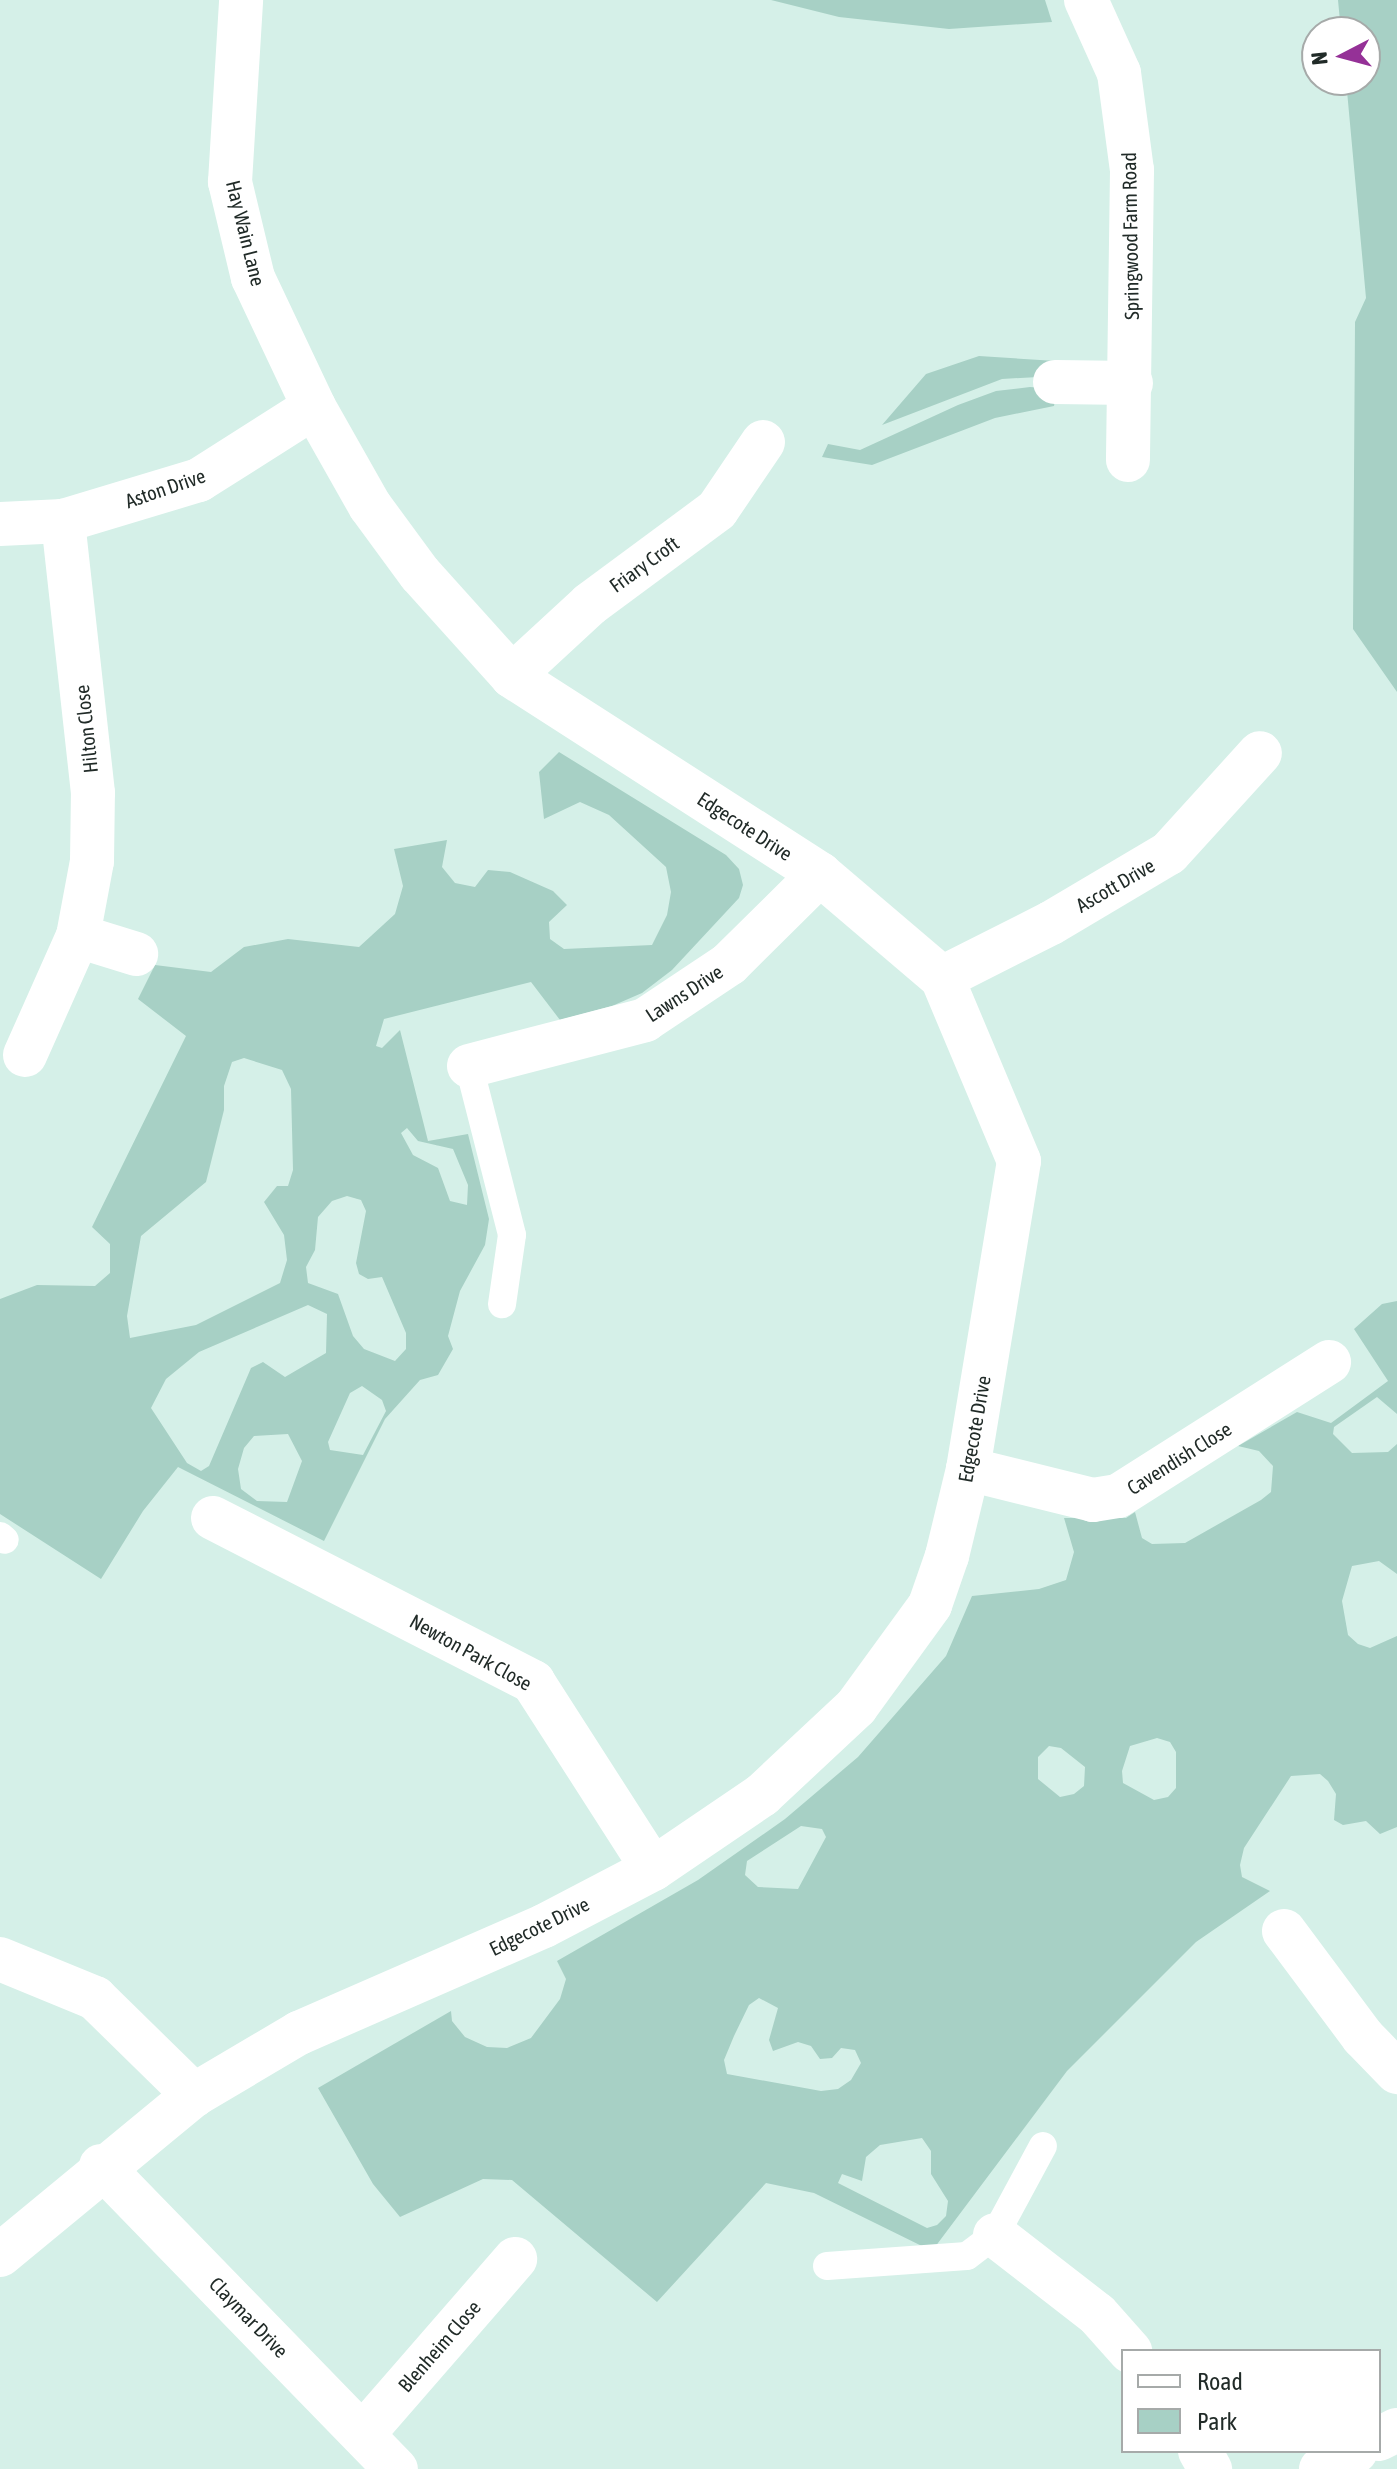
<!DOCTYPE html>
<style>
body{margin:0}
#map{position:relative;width:1397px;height:2469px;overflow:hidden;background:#d5f0e8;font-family:"Asap Condensed",sans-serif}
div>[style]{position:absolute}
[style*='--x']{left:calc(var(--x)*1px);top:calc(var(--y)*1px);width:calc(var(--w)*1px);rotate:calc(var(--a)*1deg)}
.green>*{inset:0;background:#a7d0c5}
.lane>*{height:28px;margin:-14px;padding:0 14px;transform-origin:14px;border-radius:14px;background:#fff}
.street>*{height:44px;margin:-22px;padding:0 22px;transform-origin:22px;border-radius:22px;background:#fff}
span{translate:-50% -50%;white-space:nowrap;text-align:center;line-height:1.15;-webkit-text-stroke:8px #fff;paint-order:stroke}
.street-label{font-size:20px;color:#212b28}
.legend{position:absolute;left:1121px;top:2349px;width:260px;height:104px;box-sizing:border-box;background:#fff;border:2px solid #a6aaa9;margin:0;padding:10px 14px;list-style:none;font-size:24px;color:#212b28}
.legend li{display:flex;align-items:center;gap:16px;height:40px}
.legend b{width:40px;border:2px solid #a6aaa9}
.north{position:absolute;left:1301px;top:16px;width:80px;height:80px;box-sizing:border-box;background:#fff;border:2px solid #a6aaa9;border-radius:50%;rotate:264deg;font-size:22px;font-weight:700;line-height:32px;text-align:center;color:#212b28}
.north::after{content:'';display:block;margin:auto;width:28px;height:36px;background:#953197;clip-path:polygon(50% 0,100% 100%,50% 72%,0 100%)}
</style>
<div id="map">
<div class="green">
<div style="clip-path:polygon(771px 0,1045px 0,1052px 22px,949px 29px,839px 17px)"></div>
<div style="clip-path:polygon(1338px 0,1397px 0,1397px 692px,1353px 629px,1355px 322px,1366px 298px,1346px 80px,1365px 80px,1365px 32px,1341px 32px)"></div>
<div style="clip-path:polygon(979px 356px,1056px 361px,1056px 376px,1002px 379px,882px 425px,926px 374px)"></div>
<div style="clip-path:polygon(1030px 387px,1057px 389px,1054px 406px,995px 418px,872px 465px,822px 457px,828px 444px,860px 450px,958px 405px,996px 391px)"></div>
<div style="clip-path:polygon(evenodd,559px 752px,726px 855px,739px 869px,743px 885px,739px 898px,672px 970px,642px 993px,612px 1006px,560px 1020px,531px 982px,384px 1019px,376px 1046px,382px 1048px,400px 1030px,428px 1141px,468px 1134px,489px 1219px,485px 1245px,460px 1291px,448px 1336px,453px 1349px,438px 1375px,420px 1380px,385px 1419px,324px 1541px,178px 1467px,143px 1511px,101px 1579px,0 1514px,0 1299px,37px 1285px,95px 1286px,110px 1273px,110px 1244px,92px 1227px,186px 1036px,138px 999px,155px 965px,211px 972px,244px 947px,288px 939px,359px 947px,395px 914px,403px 886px,394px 849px,447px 840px,442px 867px,455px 883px,475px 887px,488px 870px,510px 872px,553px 891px,567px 905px,549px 922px,550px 939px,564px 949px,652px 945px,667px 915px,671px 892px,666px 867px,609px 815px,580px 802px,544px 819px,539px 772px,559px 752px,244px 1058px,282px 1070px,291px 1089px,293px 1170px,288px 1186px,277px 1186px,264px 1202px,284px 1235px,287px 1260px,280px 1283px,196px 1325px,130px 1338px,127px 1316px,141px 1236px,206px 1182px,224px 1110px,224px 1086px,232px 1062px,244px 1058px,559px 752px,407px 1128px,418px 1141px,453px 1149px,468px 1185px,467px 1205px,450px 1201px,438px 1168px,413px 1155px,401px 1133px,407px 1128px,559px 752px,347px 1196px,361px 1200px,366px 1211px,356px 1263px,359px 1274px,368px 1279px,382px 1277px,406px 1333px,406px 1349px,395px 1361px,364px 1349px,353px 1336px,338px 1294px,308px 1283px,306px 1267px,315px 1250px,318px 1217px,332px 1201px,347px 1196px,559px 752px,308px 1305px,327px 1314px,326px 1353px,285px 1377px,263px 1362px,251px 1368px,209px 1466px,201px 1471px,187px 1463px,151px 1408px,166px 1379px,199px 1352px,308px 1305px,559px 752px,362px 1386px,382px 1400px,386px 1411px,363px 1455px,330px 1450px,328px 1442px,350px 1393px,362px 1386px,559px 752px,288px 1434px,302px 1461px,287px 1502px,257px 1501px,241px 1489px,238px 1469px,244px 1448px,254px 1436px,288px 1434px)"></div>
<div style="clip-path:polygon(evenodd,1397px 1301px,1397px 1414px,1377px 1397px,1334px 1427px,1333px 1434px,1352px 1453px,1388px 1452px,1397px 1444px,1397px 1574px,1379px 1561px,1352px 1566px,1342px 1601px,1348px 1635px,1358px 1644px,1370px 1648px,1397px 1636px,1397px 1827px,1380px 1834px,1366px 1821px,1343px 1825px,1334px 1820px,1336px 1794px,1328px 1781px,1320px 1774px,1291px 1776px,1244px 1848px,1240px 1865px,1242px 1877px,1270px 1891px,1196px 1942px,1067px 2071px,932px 2251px,814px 2193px,766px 2183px,657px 2302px,512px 2180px,483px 2179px,400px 2217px,373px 2184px,318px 2088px,451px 2011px,452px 2021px,465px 2037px,487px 2047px,507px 2048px,531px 2038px,560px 1999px,566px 1979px,557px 1961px,698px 1880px,785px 1819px,858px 1757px,946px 1656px,972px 1596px,1039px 1589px,1066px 1580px,1074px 1552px,1064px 1518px,1126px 1518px,1135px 1512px,1142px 1538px,1152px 1544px,1185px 1543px,1261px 1500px,1271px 1492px,1273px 1466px,1259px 1451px,1238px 1446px,1297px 1412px,1331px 1423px,1388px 1381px,1354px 1329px,1382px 1304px,1397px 1301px,1157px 1738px,1170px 1742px,1176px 1752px,1176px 1788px,1168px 1797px,1154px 1800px,1123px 1783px,1122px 1771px,1130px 1746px,1157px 1738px,1397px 1301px,1049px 1746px,1061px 1748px,1085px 1767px,1084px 1786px,1074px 1794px,1060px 1797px,1038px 1779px,1038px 1757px,1049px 1746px,1397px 1301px,801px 1826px,822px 1829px,826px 1837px,798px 1889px,758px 1887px,745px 1875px,747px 1861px,801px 1826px,1397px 1301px,759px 1998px,778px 2008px,769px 2040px,773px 2051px,798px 2042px,811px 2046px,820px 2059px,832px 2058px,841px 2048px,855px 2050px,861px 2063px,851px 2080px,838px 2089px,821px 2091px,727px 2074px,724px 2060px,734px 2036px,749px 2005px,759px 1998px,1397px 1301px,922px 2138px,931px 2151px,931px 2174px,948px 2201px,946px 2216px,937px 2225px,927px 2228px,838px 2183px,842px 2174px,862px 2181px,866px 2157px,880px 2145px,922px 2138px)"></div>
</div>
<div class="lane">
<div style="--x:469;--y:1066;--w:174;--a:75.7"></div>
<div style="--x:512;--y:1235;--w:70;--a:98.2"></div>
<div style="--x:0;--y:1536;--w:6;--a:39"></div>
<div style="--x:827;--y:2266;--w:140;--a:-4.1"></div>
<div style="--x:967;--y:2256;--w:35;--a:-37"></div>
<div style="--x:995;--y:2235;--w:101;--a:-61.7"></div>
</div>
<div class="street">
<div style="--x:1086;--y:0;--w:80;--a:65.7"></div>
<div style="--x:1119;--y:73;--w:98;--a:82.4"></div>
<div style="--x:1132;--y:170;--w:290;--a:90.8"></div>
<div style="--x:1055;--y:382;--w:76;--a:0.8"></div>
<div style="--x:0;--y:524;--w:63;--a:-2.7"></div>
<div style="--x:63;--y:521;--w:142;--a:-16.8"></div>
<div style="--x:199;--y:480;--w:136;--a:-32.4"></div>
<div style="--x:512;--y:676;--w:106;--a:-42.7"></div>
<div style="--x:590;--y:604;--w:158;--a:-36.5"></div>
<div style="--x:717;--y:510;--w:82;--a:-55.9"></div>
<div style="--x:78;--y:936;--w:61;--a:17.2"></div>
<div style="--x:942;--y:978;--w:122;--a:-26.8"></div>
<div style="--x:1051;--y:923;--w:137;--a:-30.7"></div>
<div style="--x:1169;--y:853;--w:135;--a:-47.7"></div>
<div style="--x:25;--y:1055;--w:130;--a:-66"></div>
<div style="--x:78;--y:936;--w:76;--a:-79.4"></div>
<div style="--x:92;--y:861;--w:68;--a:-89.2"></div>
<div style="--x:93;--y:793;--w:274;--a:-96.3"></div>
<div style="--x:469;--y:1066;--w:182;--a:-14.6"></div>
<div style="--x:645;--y:1020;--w:101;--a:-33.7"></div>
<div style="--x:729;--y:964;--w:128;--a:-44.7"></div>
<div style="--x:968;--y:1469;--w:129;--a:13.9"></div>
<div style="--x:1093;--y:1500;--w:25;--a:-9"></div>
<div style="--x:1118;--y:1496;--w:250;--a:-32.4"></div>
<div style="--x:213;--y:1518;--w:360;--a:27.1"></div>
<div style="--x:533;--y:1682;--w:222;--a:57.3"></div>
<div style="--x:1284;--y:1931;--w:132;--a:53.3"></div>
<div style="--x:1363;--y:2037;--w:49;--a:45.8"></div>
<div style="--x:0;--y:1959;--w:103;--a:22.3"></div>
<div style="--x:95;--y:1998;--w:139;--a:44.4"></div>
<div style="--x:101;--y:2166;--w:423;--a:45.8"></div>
<div style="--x:995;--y:2235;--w:129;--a:37.8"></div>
<div style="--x:1097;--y:2314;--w:50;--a:48.3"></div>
<div style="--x:0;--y:2255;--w:251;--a:-39.5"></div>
<div style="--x:194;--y:2095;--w:122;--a:-30.6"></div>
<div style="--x:299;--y:2033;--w:267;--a:-23.6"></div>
<div style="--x:544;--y:1926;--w:123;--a:-27.6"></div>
<div style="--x:653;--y:1869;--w:132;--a:-34.2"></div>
<div style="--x:762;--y:1795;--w:129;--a:-43.1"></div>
<div style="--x:856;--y:1707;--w:126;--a:-54"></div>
<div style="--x:930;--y:1605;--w:52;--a:-70.9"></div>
<div style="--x:947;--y:1556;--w:89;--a:-76.4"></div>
<div style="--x:968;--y:1469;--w:312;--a:-80.6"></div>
<div style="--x:1019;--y:1161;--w:199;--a:-112.8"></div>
<div style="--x:942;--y:978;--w:160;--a:-139.6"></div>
<div style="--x:820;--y:874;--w:366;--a:-147.3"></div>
<div style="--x:512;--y:676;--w:137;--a:-132"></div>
<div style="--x:420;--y:574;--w:84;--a:-126.3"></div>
<div style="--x:370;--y:506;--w:114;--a:-119.5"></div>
<div style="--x:314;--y:407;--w:143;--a:-115.3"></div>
<div style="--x:253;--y:278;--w:99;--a:-103.5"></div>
<div style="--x:230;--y:182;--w:182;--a:-86.5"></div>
<div style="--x:363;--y:2434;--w:232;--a:-49"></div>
<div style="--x:1379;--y:2439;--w:20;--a:-27"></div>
<div style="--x:1200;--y:2451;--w:21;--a:61"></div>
<div style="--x:1321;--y:2469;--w:39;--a:-27"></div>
</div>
<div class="street-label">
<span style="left:246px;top:233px;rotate:76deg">Hay Wain Lane</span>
<span style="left:1130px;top:236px;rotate:-91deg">Springwood Farm Road</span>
<span style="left:165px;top:488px;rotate:-19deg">Aston Drive</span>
<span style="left:644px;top:564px;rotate:-36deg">Friary Croft</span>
<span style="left:86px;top:729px;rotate:-96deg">Hilton Close</span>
<span style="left:745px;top:826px;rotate:33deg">Edgecote Drive</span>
<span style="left:1115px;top:885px;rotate:-30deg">Ascott Drive</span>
<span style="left:684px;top:993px;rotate:-33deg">Lawns Drive</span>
<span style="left:974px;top:1429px;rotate:-80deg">Edgecote Drive</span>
<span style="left:1179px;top:1458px;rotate:-32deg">Cavendish Close</span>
<span style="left:471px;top:1652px;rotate:29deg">Newton Park Close</span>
<span style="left:539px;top:1926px;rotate:-26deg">Edgecote Drive</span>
<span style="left:249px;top:2317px;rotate:46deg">Claymar Drive</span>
<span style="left:439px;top:2346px;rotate:-49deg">Blenheim Close</span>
</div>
<ul class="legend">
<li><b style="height:10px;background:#fff"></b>Road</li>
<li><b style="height:22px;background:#a7d0c5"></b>Park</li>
</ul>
<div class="north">N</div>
</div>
